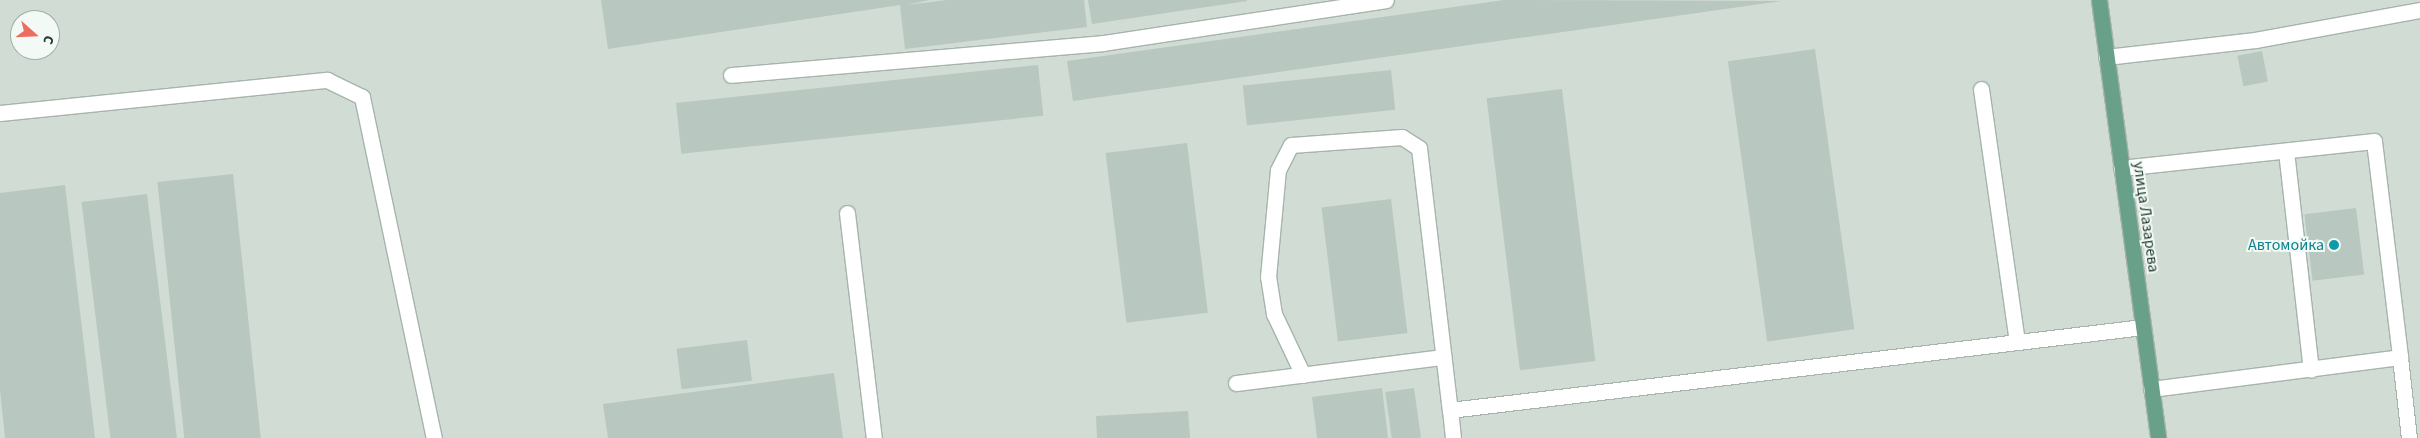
<!DOCTYPE html>
<meta charset="utf-8">
<style>
body{margin:0}
#map{position:relative;width:2420px;height:438px;overflow:hidden;background:#e3ece6;font-family:"Source Sans 3",sans-serif}
div>[style]{position:absolute}
[style*='--x']{left:calc(var(--x)*1px);top:calc(var(--y)*1px);width:calc(var(--w)*1px);rotate:calc(var(--a)*1deg)}
.built>*{inset:0;background:#d1dcd5}
.building>*{inset:0;background:#b8c7bf;transform-origin:0 0}
.roads{filter:drop-shadow(1px 0 #a6b4ac) drop-shadow(-1px 0 #a6b4ac) drop-shadow(0 1px #a6b4ac) drop-shadow(0 -1px #a6b4ac)}
.minor>*{height:15px;margin:-7.5px;padding:0 7.5px;transform-origin:7.5px;border-radius:7.5px;background:#fff}
.major>*{height:15px;margin:-7.5px;padding:0 7.5px;transform-origin:7.5px;border-radius:7.5px;background:#69a089}
.dots>*{width:14px;height:14px;translate:-50% -50%;box-sizing:border-box;border:2px solid #f3f9f5;border-radius:50%}
span{translate:-50% -50%;white-space:nowrap;text-align:center;line-height:1.15;-webkit-text-stroke:4px #f3f9f5;paint-order:stroke}
.street-label{font-size:16px;color:#233d32}
.culture-label{font-size:16px;color:#0d838f}
.right{translate:-100% -50%;text-align:right}
.north{position:absolute;left:10px;top:10px;width:50px;height:50px;box-sizing:border-box;background:#f3f9f5;border:1px solid #a0aea7;border-radius:50%;rotate:110deg;font-size:14px;font-weight:700;line-height:20px;text-align:center;color:#233d32}
.north::after{content:'';display:block;margin:auto;width:18px;height:22px;background:#ed6d60;clip-path:polygon(50% 0,100% 100%,50% 72%,0 100%)}
</style>
<div id="map">
<div class="built">
<div style="clip-path:polygon(evenodd,0 0,2420px 0,2420px 438px,0 438px,0 0,20px 20px,50px 20px,50px 50px,20px 50px,20px 20px)"></div>
</div>
<div class="building">
<div style="clip-path:polygon(601px 0,929px 0,907px 5px,947px 0,1084px 0,1087px 27px,905px 49px,900px 5px,608px 49px)"></div>
<div style="clip-path:polygon(1088px 0,1247px 0,1247px 1px,1092px 24px)"></div>
<div style="clip-path:polygon(1504px 0,1782px 1px,1073px 101px,1067px 61px)"></div>
<div style="left:1815px;top:49px;width:283px;height:88px;rotate:82deg"></div>
<div style="left:2262px;top:51px;width:31px;height:25px;rotate:79deg"></div>
<div style="left:1038px;top:65px;width:51px;height:364px;rotate:84deg"></div>
<div style="left:1391px;top:70px;width:40px;height:149px;rotate:84deg"></div>
<div style="left:1562px;top:89px;width:274px;height:76px;rotate:83deg"></div>
<div style="left:1187px;top:143px;width:171px;height:82px;rotate:83deg"></div>
<div style="left:233px;top:174px;width:266px;height:76px;rotate:84deg"></div>
<div style="clip-path:polygon(65px 185px,95px 438px,5px 438px,0 390px,0 193px)"></div>
<div style="left:147px;top:194px;width:246px;height:66px;rotate:83deg"></div>
<div style="left:1391px;top:199px;width:135px;height:70px;rotate:83deg"></div>
<div style="left:2356px;top:208px;width:67px;height:52px;rotate:83deg"></div>
<div style="left:747px;top:340px;width:41px;height:71px;rotate:83deg"></div>
<div style="clip-path:polygon(834px 373px,843px 438px,608px 438px,603px 404px)"></div>
<div style="clip-path:polygon(1382px 388px,1388px 438px,1317px 438px,1312px 397px)"></div>
<div style="left:1414px;top:388px;width:50px;height:29px;rotate:82deg"></div>
<div style="clip-path:polygon(1188px 411px,1190px 438px,1097px 438px,1096px 416px)"></div>
</div>
<div class="roads">
<div class="minor">
<div style="--x:2106;--y:57;--w:150;--a:-6.5"></div>
<div style="--x:2255;--y:40;--w:168;--a:-10.3"></div>
<div style="--x:731;--y:75;--w:373;--a:-4.9"></div>
<div style="--x:1103;--y:43;--w:286;--a:-8.6"></div>
<div style="--x:1981;--y:89;--w:255;--a:81.9"></div>
<div style="--x:0;--y:113;--w:329;--a:-5.8"></div>
<div style="--x:327;--y:80;--w:39;--a:26"></div>
<div style="--x:362;--y:97;--w:349;--a:78.1"></div>
<div style="--x:2286;--y:151;--w:220;--a:83.5"></div>
<div style="--x:2121;--y:168;--w:254;--a:-6.1"></div>
<div style="--x:2374;--y:141;--w:218;--a:83.1"></div>
<div style="--x:847;--y:213;--w:227;--a:83.2"></div>
<div style="--x:1303;--y:375;--w:68;--a:-115.4"></div>
<div style="--x:1274;--y:314;--w:37;--a:-99"></div>
<div style="--x:1268;--y:277;--w:107;--a:-84.7"></div>
<div style="--x:1278;--y:170;--w:28;--a:-63"></div>
<div style="--x:1291;--y:145;--w:111;--a:-4.1"></div>
<div style="--x:1402;--y:137;--w:20;--a:33"></div>
<div style="--x:1419;--y:148;--w:264;--a:83.3"></div>
<div style="--x:1236;--y:383;--w:209;--a:-7.2"></div>
<div style="--x:2151;--y:389;--w:251;--a:-7.3"></div>
<div style="--x:2400;--y:357;--w:81;--a:83.7"></div>
<div style="--x:1453;--y:438;--w:28;--a:-96"></div>
<div style="--x:1450;--y:410;--w:698;--a:-6.83"></div>
</div>
<div class="major">
<div style="--x:2099;--y:0;--w:442;--a:82.3"></div>
</div>
</div>
<div class="dots">
<div style="left:2334px;top:245px;background:#0f9aa8"></div>
</div>
<div class="street-label">
<span style="left:2146px;top:217px;rotate:82deg">улица Лазарева</span>
</div>
<div class="culture-label">
<span class="right" style="left:2324px;top:245px">Автомойка</span>
</div>
<div class="north">С</div>
</div>
